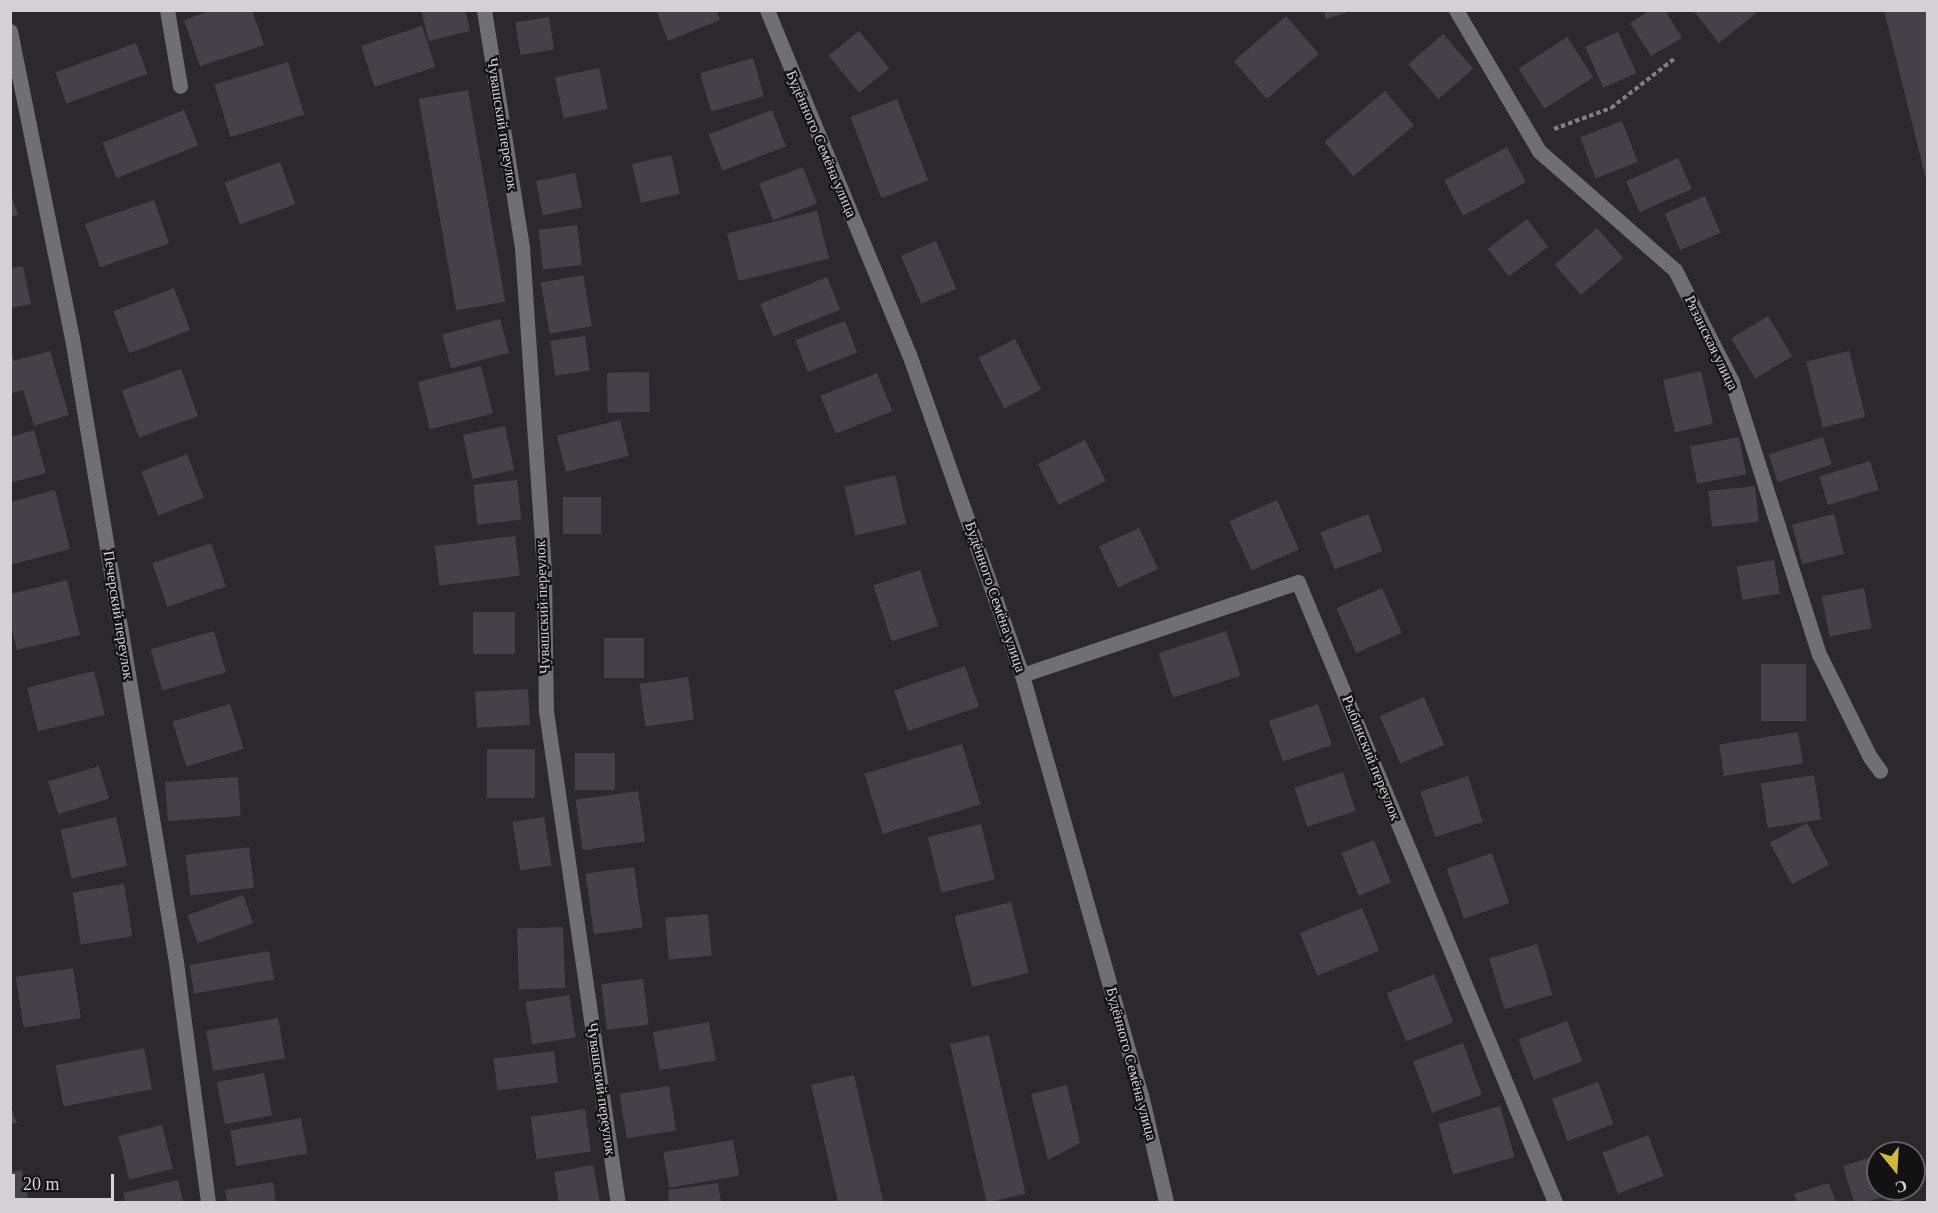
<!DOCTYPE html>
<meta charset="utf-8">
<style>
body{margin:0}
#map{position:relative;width:1938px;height:1213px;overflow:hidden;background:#2b292c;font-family:"Times New Roman",serif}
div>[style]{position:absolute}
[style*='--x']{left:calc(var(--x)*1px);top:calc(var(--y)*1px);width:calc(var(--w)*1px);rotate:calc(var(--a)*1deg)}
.building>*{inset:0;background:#444246;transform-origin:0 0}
.path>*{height:4px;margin-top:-2px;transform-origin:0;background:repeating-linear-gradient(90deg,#807e81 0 4.5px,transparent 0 7.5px)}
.minor>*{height:15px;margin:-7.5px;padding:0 7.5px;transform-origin:7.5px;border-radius:7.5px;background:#706f71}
span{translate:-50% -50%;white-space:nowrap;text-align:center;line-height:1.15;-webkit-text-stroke:4.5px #131213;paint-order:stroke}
.street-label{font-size:15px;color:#d3d1d4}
.frame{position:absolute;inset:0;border:12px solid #d3d1d4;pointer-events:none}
.north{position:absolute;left:1866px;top:1141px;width:60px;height:60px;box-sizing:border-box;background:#131213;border:2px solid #605e60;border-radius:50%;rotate:162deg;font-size:16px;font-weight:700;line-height:24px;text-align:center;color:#d3d1d4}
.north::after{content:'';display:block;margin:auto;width:21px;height:27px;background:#cfb837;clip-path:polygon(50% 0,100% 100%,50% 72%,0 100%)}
.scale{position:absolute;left:12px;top:1174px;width:102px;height:27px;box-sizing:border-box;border:3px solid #d3d1d4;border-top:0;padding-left:8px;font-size:18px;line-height:21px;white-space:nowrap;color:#d3d1d4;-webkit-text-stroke:4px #131213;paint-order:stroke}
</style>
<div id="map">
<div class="building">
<div style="clip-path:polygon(212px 10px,252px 10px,264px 45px,200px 66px,184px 20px)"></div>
<div style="clip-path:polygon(421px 10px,465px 10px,470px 31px,429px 41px)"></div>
<div style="clip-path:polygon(656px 10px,716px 10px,720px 20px,668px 41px)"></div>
<div style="clip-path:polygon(1323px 10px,1351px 10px,1351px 11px,1326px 19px)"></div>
<div style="clip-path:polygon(1650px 10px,1665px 10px,1682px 38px,1651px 56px,1630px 23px)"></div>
<div style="clip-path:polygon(1693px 10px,1760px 10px,1719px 43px)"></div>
<div style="clip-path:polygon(1884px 10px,1928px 10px,1928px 182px,1927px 183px)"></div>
<div style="left:1286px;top:16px;width:50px;height:69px;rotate:49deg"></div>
<div style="left:549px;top:17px;width:33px;height:34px;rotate:81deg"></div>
<div style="left:422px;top:26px;width:43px;height:64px;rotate:72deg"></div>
<div style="left:859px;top:31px;width:48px;height:39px;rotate:51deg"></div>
<div style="left:1618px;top:32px;width:45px;height:36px;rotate:66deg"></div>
<div style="left:1443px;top:34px;width:46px;height:46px;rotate:49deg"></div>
<div style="left:1567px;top:37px;width:48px;height:58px;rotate:57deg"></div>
<div style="left:136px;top:43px;width:33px;height:86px;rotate:70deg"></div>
<div style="left:753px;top:58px;width:40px;height:55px;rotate:74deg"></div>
<div style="left:288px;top:62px;width:55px;height:77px;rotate:73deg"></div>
<div style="left:599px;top:68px;width:42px;height:45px;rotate:78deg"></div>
<div style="left:468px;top:90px;width:215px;height:50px;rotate:80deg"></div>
<div style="left:1385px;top:91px;width:45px;height:79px;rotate:50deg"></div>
<div style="left:897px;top:99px;width:87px;height:50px;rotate:69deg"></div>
<div style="left:184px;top:110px;width:38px;height:88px;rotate:68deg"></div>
<div style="left:772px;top:110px;width:39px;height:68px;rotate:69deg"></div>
<div style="left:1622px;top:121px;width:44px;height:45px;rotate:69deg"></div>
<div style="left:1507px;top:147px;width:40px;height:71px;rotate:62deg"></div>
<div style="left:671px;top:155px;width:40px;height:40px;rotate:77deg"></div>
<div style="left:1678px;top:158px;width:34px;height:57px;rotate:66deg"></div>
<div style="left:280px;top:162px;width:45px;height:59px;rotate:70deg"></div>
<div style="left:803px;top:167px;width:39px;height:47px;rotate:69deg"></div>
<div style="left:575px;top:173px;width:35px;height:40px;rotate:78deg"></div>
<div style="clip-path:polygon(10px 191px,18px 215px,10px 217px)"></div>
<div style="left:1705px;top:196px;width:40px;height:44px;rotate:67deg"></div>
<div style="left:154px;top:200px;width:46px;height:73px;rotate:71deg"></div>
<div style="left:817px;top:211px;width:49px;height:93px;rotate:76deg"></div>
<div style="left:1527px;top:219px;width:35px;height:49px;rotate:53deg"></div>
<div style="left:577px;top:225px;width:40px;height:39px;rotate:83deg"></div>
<div style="left:1597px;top:228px;width:40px;height:56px;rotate:49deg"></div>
<div style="left:936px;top:241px;width:52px;height:38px;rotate:67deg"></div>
<div style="clip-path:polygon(23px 266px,31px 304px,10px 308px,10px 268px)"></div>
<div style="left:583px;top:275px;width:52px;height:43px;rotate:80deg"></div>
<div style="left:827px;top:277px;width:35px;height:72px;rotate:68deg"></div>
<div style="left:174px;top:288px;width:45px;height:65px;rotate:69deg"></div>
<div style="left:1768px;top:316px;width:47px;height:43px;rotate:59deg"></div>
<div style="left:500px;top:319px;width:35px;height:60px;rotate:75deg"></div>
<div style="left:845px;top:321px;width:34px;height:53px;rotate:69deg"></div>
<div style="left:585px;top:336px;width:35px;height:35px;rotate:82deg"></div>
<div style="left:1015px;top:339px;width:57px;height:41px;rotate:63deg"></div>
<div style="clip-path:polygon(11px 350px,14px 361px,50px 351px,69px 415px,34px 426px,23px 390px,10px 394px)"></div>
<div style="left:1849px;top:351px;width:68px;height:44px;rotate:76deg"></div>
<div style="left:481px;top:366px;width:49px;height:65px;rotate:76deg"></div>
<div style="left:181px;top:369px;width:50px;height:63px;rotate:70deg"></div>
<div style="left:1701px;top:371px;width:54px;height:39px;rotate:77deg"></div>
<div style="left:649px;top:372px;width:40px;height:42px;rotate:89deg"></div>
<div style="left:877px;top:373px;width:41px;height:61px;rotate:68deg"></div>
<div style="left:620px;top:420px;width:37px;height:65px;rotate:76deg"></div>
<div style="left:505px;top:426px;width:45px;height:43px;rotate:78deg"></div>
<div style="clip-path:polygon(34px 430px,46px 473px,10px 483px,10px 437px)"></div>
<div style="left:1739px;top:437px;width:38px;height:50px;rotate:79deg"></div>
<div style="left:1823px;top:437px;width:29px;height:57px;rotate:72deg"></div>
<div style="left:1085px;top:440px;width:46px;height:53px;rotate:63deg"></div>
<div style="left:187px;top:454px;width:47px;height:49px;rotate:69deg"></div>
<div style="left:1870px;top:461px;width:30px;height:53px;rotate:73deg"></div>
<div style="left:895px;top:475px;width:50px;height:52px;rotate:77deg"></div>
<div style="left:517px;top:480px;width:40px;height:44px;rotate:84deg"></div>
<div style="left:1755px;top:486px;width:36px;height:47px;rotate:84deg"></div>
<div style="clip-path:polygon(55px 490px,70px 549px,10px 565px,10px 502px)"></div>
<div style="left:601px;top:497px;width:37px;height:38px;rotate:90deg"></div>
<div style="left:1277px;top:500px;width:54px;height:52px;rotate:66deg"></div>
<div style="left:1368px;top:514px;width:40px;height:51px;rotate:69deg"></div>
<div style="left:1834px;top:514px;width:41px;height:43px;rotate:76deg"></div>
<div style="left:1139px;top:528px;width:45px;height:44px;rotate:65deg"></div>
<div style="left:515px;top:536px;width:40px;height:81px;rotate:83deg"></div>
<div style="left:211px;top:543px;width:46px;height:62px;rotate:71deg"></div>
<div style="left:1774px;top:560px;width:34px;height:38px;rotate:80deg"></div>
<div style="left:920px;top:570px;width:59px;height:49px;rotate:72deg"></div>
<div style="clip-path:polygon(67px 580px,80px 635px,17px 650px,10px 621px,10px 594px)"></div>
<div style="left:1382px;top:588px;width:49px;height:50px;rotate:66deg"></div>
<div style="left:1864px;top:588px;width:41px;height:43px;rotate:79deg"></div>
<div style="left:473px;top:612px;width:42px;height:42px"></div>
<div style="left:214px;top:631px;width:43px;height:66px;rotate:74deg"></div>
<div style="left:1226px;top:631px;width:47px;height:71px;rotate:72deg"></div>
<div style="left:604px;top:638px;width:40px;height:40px"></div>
<div style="left:1761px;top:664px;width:45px;height:57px"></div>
<div style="left:965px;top:666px;width:43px;height:75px;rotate:71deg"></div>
<div style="left:94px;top:671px;width:45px;height:69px;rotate:76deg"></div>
<div style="left:688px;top:677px;width:43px;height:49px;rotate:82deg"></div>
<div style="left:528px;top:689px;width:36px;height:53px;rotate:87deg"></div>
<div style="left:1424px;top:697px;width:52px;height:48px;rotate:67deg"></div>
<div style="left:230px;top:704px;width:47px;height:60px;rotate:73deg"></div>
<div style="left:1318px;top:704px;width:43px;height:52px;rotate:71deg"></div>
<div style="left:1798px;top:732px;width:32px;height:80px;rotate:81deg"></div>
<div style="left:962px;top:744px;width:63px;height:102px;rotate:73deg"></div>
<div style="left:487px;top:749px;width:48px;height:49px"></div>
<div style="left:575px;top:753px;width:40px;height:37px"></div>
<div style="left:99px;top:766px;width:34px;height:53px;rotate:73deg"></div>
<div style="left:1343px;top:772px;width:41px;height:51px;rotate:72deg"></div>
<div style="left:1814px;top:775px;width:45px;height:54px;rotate:81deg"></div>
<div style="left:1468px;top:776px;width:48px;height:50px;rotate:72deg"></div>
<div style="left:238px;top:777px;width:39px;height:73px;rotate:86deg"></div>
<div style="left:638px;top:791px;width:51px;height:63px;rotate:82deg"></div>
<div style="left:116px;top:817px;width:50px;height:57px;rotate:77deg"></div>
<div style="left:544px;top:817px;width:49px;height:32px;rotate:81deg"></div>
<div style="left:1807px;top:823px;width:47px;height:42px;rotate:62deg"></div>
<div style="left:981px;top:824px;width:57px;height:55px;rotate:76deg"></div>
<div style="left:1374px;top:840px;width:46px;height:35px;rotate:68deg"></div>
<div style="left:249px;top:847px;width:41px;height:64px;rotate:83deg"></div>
<div style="left:1492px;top:853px;width:53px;height:48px;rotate:71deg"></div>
<div style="left:634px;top:867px;width:61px;height:49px;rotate:82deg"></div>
<div style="left:124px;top:884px;width:53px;height:52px;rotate:81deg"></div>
<div style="left:243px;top:895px;width:30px;height:59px;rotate:70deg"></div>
<div style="left:1011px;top:902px;width:73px;height:58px;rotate:76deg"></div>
<div style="left:1362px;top:908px;width:46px;height:67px;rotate:68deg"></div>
<div style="left:708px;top:914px;width:42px;height:43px;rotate:85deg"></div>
<div style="left:563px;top:927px;width:61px;height:46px;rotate:88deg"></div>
<div style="left:1537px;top:944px;width:53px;height:50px;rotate:73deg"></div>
<div style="left:269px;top:951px;width:29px;height:81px;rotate:80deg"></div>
<div style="left:73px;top:968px;width:51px;height:58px;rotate:81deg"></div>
<div style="left:1434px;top:974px;width:52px;height:51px;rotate:68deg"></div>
<div style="left:643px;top:979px;width:46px;height:42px;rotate:83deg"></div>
<div style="left:569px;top:995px;width:43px;height:44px;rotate:81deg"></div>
<div style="left:278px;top:1018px;width:41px;height:73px;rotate:80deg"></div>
<div style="left:1567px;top:1021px;width:43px;height:52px;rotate:69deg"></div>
<div style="left:709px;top:1022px;width:39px;height:57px;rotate:80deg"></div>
<div style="left:989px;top:1035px;width:163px;height:40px;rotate:77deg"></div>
<div style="left:1463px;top:1043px;width:55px;height:53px;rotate:70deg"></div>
<div style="left:144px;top:1048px;width:42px;height:90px;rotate:79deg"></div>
<div style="left:554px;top:1051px;width:32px;height:61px;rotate:83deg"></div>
<div style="left:264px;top:1073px;width:43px;height:48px;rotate:79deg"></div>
<div style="left:854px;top:1075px;width:130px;height:44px;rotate:77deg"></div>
<div style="left:1598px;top:1082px;width:45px;height:49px;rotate:70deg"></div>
<div style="clip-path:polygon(1067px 1085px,1080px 1143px,1048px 1160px,1031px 1094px)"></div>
<div style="left:669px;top:1086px;width:45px;height:50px;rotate:81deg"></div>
<div style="clip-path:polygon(10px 1105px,17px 1123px,10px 1125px)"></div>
<div style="left:1500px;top:1106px;width:53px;height:64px;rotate:74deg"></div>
<div style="left:585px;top:1109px;width:43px;height:55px;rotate:82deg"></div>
<div style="left:301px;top:1118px;width:36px;height:72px;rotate:80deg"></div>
<div style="left:162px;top:1125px;width:45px;height:45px;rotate:76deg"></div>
<div style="left:1648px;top:1135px;width:44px;height:49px;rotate:69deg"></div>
<div style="left:733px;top:1140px;width:36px;height:71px;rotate:80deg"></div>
<div style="clip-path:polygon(1878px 1155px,1878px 1189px,1907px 1189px,1867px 1202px,1854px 1202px,1843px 1166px)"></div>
<div style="clip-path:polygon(593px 1165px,600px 1202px,559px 1202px,554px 1172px)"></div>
<div style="clip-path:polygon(22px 1170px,29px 1202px,10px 1202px,10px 1172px)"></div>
<div style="clip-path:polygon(178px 1180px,183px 1202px,125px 1202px,123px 1193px)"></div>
<div style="clip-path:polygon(273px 1182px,276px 1202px,227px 1202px,225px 1190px)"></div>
<div style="clip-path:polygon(718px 1183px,721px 1202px,669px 1202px,668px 1190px)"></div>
<div style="clip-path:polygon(1829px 1183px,1836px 1202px,1797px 1202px,1794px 1194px)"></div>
</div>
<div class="path">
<div style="--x:1554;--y:129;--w:61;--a:-20.2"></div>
<div style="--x:1611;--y:108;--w:80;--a:-37.9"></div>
</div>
<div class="minor">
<div style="--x:167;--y:10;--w:77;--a:80.3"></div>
<div style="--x:484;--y:10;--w:241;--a:80.9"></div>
<div style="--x:522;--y:248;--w:327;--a:86.1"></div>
<div style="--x:544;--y:574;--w:137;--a:89.2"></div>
<div style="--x:546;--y:711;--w:496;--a:81.7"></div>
<div style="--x:767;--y:10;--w:372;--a:67.6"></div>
<div style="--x:909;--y:354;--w:340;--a:70.6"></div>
<div style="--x:1022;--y:675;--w:437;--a:74.2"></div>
<div style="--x:1141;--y:1095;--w:110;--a:76.8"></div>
<div style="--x:1456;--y:10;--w:164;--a:59.5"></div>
<div style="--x:1539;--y:151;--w:181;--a:41.2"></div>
<div style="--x:1675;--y:270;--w:126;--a:63"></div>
<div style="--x:1732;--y:382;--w:286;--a:72.3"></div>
<div style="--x:1819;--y:654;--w:115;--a:63.7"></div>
<div style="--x:1870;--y:757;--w:17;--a:54"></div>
<div style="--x:10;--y:31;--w:313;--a:78.6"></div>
<div style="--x:72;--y:338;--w:633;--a:80.54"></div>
<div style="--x:176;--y:962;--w:242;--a:82.4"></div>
<div style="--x:1022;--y:675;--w:291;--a:-18.6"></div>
<div style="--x:1298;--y:582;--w:671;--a:67.49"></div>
</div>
<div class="street-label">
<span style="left:502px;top:124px;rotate:81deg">Чувашский переулок</span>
<span style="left:821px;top:144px;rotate:67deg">Будённого Семёна улица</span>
<span style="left:1711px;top:343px;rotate:64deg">Рязанская улица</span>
<span style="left:995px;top:597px;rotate:71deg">Будённого Семёна улица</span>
<span style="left:543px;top:607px;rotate:-92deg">Чувашский переулок</span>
<span style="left:118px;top:615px;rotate:81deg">Печерский переулок</span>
<span style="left:1371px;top:758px;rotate:68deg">Рыбинский переулок</span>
<span style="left:1131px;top:1064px;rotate:75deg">Будённого Семёна улица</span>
<span style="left:601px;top:1089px;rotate:82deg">Чувашский переулок</span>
</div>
<div class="frame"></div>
<div class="north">С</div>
<div class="scale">20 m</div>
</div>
